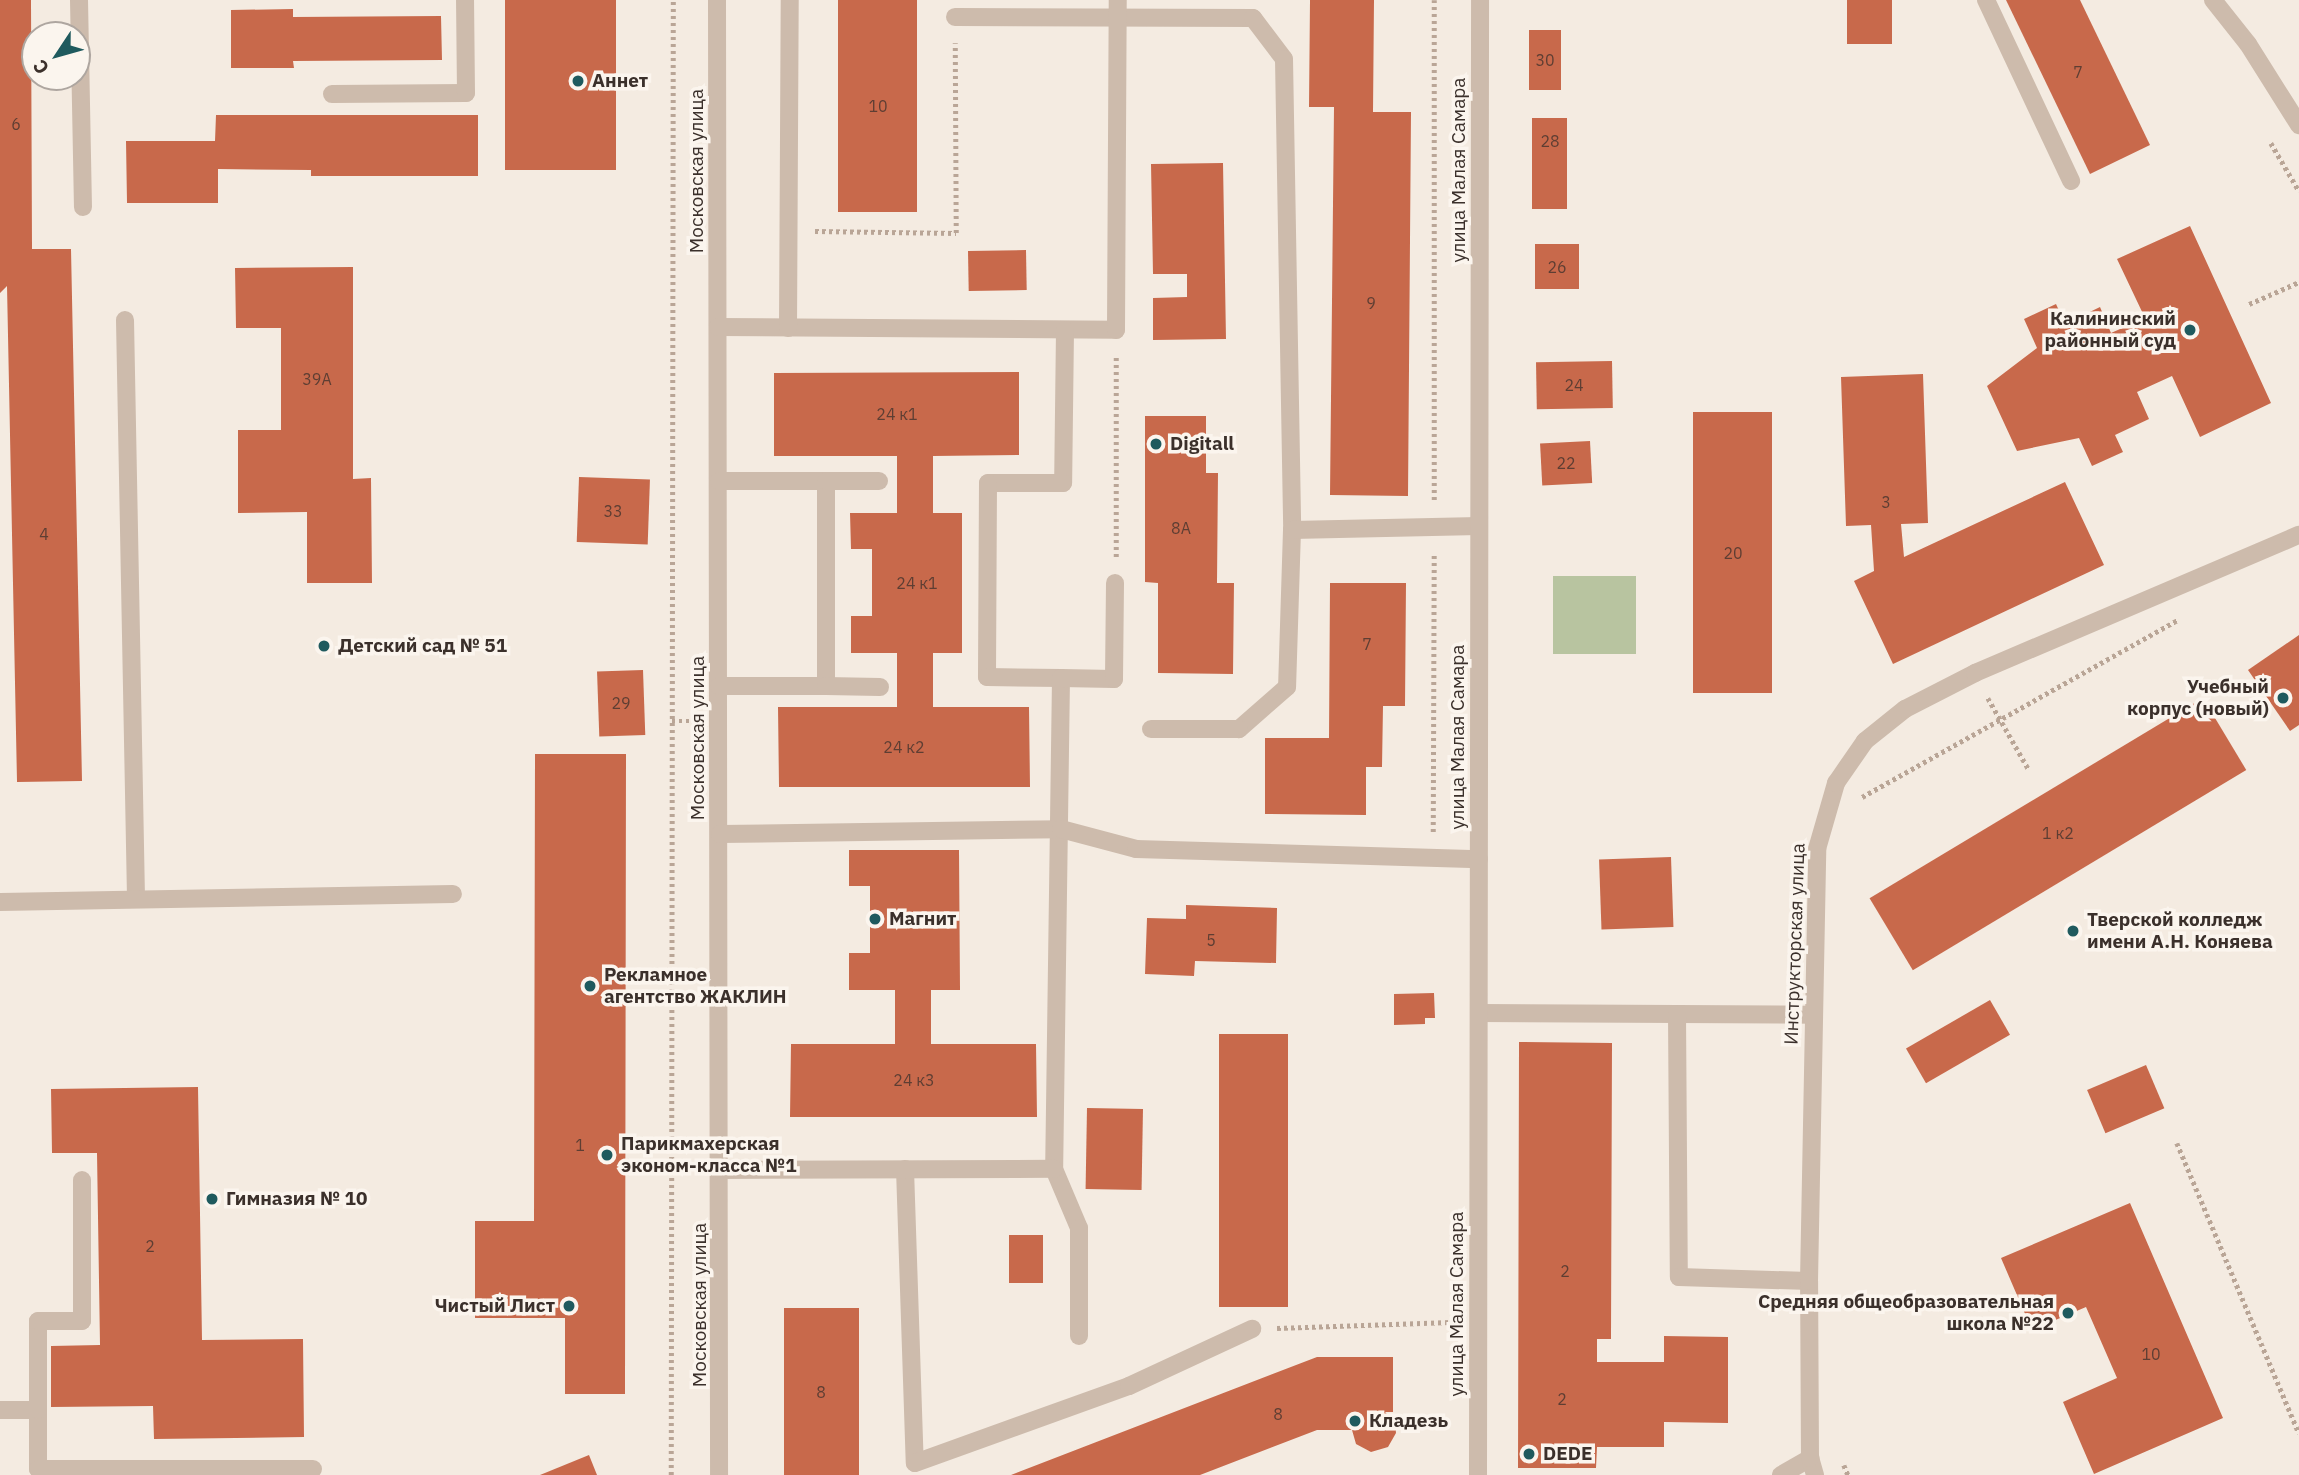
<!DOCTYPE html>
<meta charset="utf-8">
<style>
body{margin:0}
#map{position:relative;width:2299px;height:1475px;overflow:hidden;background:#f4ebe1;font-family:"IBM Plex Sans",sans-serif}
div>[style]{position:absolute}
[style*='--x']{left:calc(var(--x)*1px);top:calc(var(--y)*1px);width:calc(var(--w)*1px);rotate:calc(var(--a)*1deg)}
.green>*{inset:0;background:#b8c4a0;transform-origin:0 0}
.building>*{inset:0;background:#c8694b;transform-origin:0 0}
.path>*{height:4.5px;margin-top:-2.25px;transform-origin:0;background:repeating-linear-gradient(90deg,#b9a596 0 3.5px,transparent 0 7px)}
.minor>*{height:18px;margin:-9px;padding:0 9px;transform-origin:9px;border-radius:9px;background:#cdbbac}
.dots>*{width:19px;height:19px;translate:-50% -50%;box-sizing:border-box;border:4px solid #fbf5ee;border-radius:50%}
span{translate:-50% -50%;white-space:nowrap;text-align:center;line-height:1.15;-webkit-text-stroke:7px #fbf5ee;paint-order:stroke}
.number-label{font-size:16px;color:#5e3e33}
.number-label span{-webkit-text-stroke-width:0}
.poi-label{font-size:19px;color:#3b302b;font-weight:700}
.left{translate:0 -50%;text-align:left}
.right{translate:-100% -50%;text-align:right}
.street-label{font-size:19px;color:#3b302b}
.north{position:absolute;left:21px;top:21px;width:70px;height:70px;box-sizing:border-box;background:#fbf5ee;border:2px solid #aea6a0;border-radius:50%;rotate:234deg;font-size:19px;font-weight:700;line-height:28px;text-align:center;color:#3b302b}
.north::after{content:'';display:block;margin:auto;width:24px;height:32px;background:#1f5a5e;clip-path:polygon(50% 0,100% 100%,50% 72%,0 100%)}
</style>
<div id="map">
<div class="green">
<div style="left:1553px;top:576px;width:83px;height:78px"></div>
</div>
<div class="building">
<div style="clip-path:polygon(0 0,31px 0,32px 249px,71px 249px,82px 781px,17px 782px,7px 286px,0 293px)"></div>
<div style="left:505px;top:0;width:111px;height:170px"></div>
<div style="left:838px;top:0;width:79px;height:212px"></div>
<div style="clip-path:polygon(1310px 0,1374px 0,1373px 112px,1411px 112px,1408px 496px,1330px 495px,1334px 107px,1309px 107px)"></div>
<div style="left:1847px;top:0;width:45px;height:44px"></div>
<div style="clip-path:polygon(2006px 0,2080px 0,2150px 145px,2090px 174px)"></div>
<div style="clip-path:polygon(293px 9px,293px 17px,441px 16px,442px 60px,293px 61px,294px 68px,231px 68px,231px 10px)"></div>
<div style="left:1529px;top:30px;width:32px;height:60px"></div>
<div style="clip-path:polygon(216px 115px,478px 115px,478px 176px,311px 176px,311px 170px,218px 169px,218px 203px,127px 203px,126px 141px,215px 141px)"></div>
<div style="left:1532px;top:118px;width:35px;height:91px"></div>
<div style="clip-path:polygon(1223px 163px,1226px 339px,1153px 340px,1153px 298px,1187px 297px,1187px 274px,1153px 274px,1151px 164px)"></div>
<div style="clip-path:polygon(2190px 226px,2271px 403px,2200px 437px,2172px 376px,2137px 392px,2149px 419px,2115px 435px,2123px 452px,2092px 466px,2079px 438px,2017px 451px,1987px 386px,2037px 348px,2024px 319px,2056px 304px,2065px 324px,2100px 307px,2111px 333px,2145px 318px,2117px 259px)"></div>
<div style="left:1579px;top:244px;width:45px;height:44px;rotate:90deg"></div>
<div style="left:1026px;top:250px;width:40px;height:58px;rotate:89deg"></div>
<div style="clip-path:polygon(353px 267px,353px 479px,371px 478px,372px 583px,307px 583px,307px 512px,238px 513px,238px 430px,281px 430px,281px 328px,236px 328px,235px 268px)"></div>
<div style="left:1612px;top:361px;width:47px;height:76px;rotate:89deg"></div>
<div style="clip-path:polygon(1019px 372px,1019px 455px,933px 456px,933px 513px,962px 513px,962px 653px,933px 653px,933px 707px,1029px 707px,1030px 787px,779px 787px,778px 707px,897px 707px,897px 653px,851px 653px,851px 616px,872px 616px,872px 549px,851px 549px,850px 513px,897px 513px,897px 456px,774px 456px,774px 373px)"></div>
<div style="clip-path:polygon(1923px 374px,1928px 523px,1901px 524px,1904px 557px,2065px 482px,2104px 565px,1893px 664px,1854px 581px,1874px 571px,1871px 525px,1846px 526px,1841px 377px)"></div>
<div style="left:1772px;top:412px;width:281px;height:79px;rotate:90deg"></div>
<div style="clip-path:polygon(1145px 416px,1206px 416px,1206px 473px,1218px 473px,1217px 583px,1234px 583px,1233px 674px,1158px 673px,1158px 583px,1145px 582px)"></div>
<div style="left:1590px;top:441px;width:42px;height:50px;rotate:87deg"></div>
<div style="left:579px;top:477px;width:71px;height:65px;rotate:2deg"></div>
<div style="clip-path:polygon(1330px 583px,1406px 583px,1405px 706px,1383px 706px,1382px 767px,1366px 767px,1366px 815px,1265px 814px,1265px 738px,1329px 738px)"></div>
<div style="clip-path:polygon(2299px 635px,2299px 725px,2290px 731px,2248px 670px)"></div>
<div style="left:643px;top:670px;width:65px;height:46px;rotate:88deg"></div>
<div style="left:2203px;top:698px;width:84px;height:389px;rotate:59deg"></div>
<div style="clip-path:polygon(535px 754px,626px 754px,625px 1394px,565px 1394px,565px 1318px,475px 1318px,475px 1221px,534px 1221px)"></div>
<div style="clip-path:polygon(849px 850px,959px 850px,960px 990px,931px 990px,931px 1044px,1036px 1044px,1037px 1117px,790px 1117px,791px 1044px,895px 1044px,895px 990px,849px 990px,849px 953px,870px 953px,870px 886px,849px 886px)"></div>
<div style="left:1671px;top:857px;width:70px;height:72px;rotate:88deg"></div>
<div style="clip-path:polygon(1186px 905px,1277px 908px,1276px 963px,1195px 961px,1194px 976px,1145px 974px,1147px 918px,1186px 919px)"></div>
<div style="clip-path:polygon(1434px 993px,1435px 1018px,1425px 1018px,1425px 1024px,1394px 1025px,1394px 994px)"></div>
<div style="left:1990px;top:1000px;width:40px;height:97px;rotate:60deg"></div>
<div style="left:1219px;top:1034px;width:69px;height:273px"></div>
<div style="clip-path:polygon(1519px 1042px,1612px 1043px,1611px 1339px,1597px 1339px,1597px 1362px,1664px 1362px,1664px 1336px,1728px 1337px,1728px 1423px,1664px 1422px,1664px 1447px,1597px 1447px,1596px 1468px,1518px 1468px)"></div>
<div style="left:2146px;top:1065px;width:47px;height:64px;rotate:67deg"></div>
<div style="clip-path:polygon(198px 1087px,202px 1340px,303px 1339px,304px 1437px,154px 1439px,153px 1406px,51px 1407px,51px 1346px,100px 1345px,97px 1153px,52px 1153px,51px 1089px)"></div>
<div style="left:1087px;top:1108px;width:56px;height:81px;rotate:1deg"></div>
<div style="clip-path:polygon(2130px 1203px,2223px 1418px,2094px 1474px,2063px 1402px,2117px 1378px,2086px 1307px,2032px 1330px,2001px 1258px)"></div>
<div style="left:1009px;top:1235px;width:34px;height:48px"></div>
<div style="left:784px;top:1308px;width:75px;height:167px"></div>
<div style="clip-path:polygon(1317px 1357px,1393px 1357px,1393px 1412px,1385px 1412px,1395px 1423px,1396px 1433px,1388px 1447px,1371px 1452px,1356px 1444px,1352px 1430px,1317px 1430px,1200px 1475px,1011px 1475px)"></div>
<div style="clip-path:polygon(589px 1455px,597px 1475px,540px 1475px)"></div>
</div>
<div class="path">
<div style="--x:2271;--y:143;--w:56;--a:59.7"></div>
<div style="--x:815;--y:231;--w:141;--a:0.8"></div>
<div style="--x:956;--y:233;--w:190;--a:-90.3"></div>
<div style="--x:2249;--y:304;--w:55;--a:-23.7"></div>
<div style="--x:1434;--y:500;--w:500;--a:-90"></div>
<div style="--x:1116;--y:557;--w:202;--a:-90"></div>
<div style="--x:1988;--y:698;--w:83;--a:60.3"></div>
<div style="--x:672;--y:721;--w:20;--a:0"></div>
<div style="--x:1862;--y:797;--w:362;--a:-29.3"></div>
<div style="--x:1433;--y:832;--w:278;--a:-89.8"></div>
<div style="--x:2177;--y:1143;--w:315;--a:67.2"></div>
<div style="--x:1277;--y:1328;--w:174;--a:-2"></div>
<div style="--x:1844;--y:1465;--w:11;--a:68"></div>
<div style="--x:671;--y:1475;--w:1475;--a:-89.92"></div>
</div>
<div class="minor">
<div style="--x:79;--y:0;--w:207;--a:88.9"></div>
<div style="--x:717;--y:0;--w:1475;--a:89.92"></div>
<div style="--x:1986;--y:0;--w:200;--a:64.8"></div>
<div style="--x:2213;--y:0;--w:56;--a:51.5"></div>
<div style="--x:2248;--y:44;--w:96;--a:57.8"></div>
<div style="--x:955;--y:17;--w:298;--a:0.2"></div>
<div style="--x:1253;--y:18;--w:51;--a:52.9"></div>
<div style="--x:1284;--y:59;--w:471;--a:89"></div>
<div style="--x:1292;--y:530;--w:157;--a:91.8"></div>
<div style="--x:1287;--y:687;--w:64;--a:138.8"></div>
<div style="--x:1239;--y:729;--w:88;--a:180"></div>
<div style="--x:332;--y:94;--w:134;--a:-0.4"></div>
<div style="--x:466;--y:93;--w:93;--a:-90.6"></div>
<div style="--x:125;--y:320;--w:579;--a:88.91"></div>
<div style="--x:718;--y:327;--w:398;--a:0.4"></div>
<div style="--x:1116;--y:330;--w:330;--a:-89.7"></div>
<div style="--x:788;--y:328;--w:328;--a:-89.7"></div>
<div style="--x:1065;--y:330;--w:153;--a:90.7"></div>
<div style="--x:1063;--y:483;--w:75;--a:180"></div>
<div style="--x:988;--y:483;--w:194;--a:90.3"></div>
<div style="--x:987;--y:677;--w:74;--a:0.8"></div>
<div style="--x:1061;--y:678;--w:491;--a:90.8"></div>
<div style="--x:1054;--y:1169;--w:64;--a:67"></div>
<div style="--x:1079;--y:1228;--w:108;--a:90"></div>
<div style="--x:719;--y:481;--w:107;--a:0"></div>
<div style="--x:826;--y:481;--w:205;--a:90"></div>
<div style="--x:826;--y:686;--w:107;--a:180"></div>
<div style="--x:826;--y:481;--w:53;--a:0"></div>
<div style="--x:1292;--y:530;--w:187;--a:-1.2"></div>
<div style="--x:1061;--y:678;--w:53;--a:1.1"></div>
<div style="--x:1114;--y:679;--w:96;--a:-89.4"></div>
<div style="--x:826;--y:686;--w:54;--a:1.1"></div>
<div style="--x:720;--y:834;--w:341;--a:-0.8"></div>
<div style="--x:1061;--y:829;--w:78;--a:14.9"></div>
<div style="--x:1136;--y:849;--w:343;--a:1.7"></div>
<div style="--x:0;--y:902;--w:453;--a:-1"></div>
<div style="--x:1479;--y:1013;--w:334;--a:0.3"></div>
<div style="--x:1677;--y:1014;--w:263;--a:89.6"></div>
<div style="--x:1679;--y:1277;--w:130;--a:1.8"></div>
<div style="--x:905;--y:1169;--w:294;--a:88.1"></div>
<div style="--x:915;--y:1463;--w:227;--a:-19.8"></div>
<div style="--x:1129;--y:1386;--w:136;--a:-24.9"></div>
<div style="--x:721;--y:1170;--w:333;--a:-0.2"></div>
<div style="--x:0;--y:1410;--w:38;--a:0"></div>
<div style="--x:38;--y:1410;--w:59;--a:90"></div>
<div style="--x:38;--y:1469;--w:275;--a:0"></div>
<div style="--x:38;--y:1410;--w:89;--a:-90"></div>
<div style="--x:38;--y:1321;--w:44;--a:0"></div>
<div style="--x:82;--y:1321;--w:141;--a:-90"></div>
<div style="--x:1478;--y:1475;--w:1475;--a:-89.92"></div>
<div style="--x:1781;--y:1475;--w:34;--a:-30"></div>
<div style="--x:1815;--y:1475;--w:18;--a:-106"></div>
<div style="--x:1810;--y:1458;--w:177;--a:-90.3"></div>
<div style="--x:1809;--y:1281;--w:432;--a:-88.9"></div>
<div style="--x:1817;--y:849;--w:69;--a:-73.9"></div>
<div style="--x:1836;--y:783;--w:51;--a:-55.4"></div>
<div style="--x:1865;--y:741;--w:51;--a:-38.7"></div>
<div style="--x:1905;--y:709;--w:79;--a:-27.2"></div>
<div style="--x:1975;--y:673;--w:352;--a:-23.1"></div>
</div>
<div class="dots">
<div style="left:578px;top:81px;background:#1f5a5e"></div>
<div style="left:2190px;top:330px;background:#1f5a5e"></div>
<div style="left:1156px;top:444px;background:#1f5a5e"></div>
<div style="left:324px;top:646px;background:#1f5a5e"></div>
<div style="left:2283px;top:698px;background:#1f5a5e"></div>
<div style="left:875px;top:919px;background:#1f5a5e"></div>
<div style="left:2073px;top:931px;background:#1f5a5e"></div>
<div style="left:590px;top:986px;background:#1f5a5e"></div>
<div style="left:607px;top:1155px;background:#1f5a5e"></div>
<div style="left:212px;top:1199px;background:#1f5a5e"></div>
<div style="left:569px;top:1306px;background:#1f5a5e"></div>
<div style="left:2068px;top:1313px;background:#1f5a5e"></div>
<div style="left:1355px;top:1421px;background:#1f5a5e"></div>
<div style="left:1529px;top:1454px;background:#1f5a5e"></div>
</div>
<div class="number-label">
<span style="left:1545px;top:60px">30</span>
<span style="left:2078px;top:72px">7</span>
<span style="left:878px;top:106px">10</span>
<span style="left:16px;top:124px">6</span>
<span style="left:1550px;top:141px">28</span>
<span style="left:1557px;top:267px">26</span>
<span style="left:1371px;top:303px">9</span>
<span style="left:317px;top:379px">39А</span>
<span style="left:1574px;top:385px">24</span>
<span style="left:897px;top:414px">24 к1</span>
<span style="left:1566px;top:463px">22</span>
<span style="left:1886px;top:502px">3</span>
<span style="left:613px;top:511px">33</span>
<span style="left:1181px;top:528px">8А</span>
<span style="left:44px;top:534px">4</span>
<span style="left:1733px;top:553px">20</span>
<span style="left:917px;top:583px">24 к1</span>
<span style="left:1367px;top:644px">7</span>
<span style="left:621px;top:703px">29</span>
<span style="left:904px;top:747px">24 к2</span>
<span style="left:2058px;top:833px">1 к2</span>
<span style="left:1211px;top:940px">5</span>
<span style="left:914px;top:1080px">24 к3</span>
<span style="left:580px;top:1145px">1</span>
<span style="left:150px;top:1246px">2</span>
<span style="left:1565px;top:1271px">2</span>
<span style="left:2151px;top:1354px">10</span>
<span style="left:821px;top:1392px">8</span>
<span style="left:1562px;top:1399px">2</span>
<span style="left:1278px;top:1414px">8</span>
</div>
<div class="poi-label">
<span class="left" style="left:592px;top:81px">Аннет</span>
<span class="right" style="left:2176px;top:330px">Калининский<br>районный суд</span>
<span class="left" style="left:1170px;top:444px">Digitall</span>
<span class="left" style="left:338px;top:646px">Детский сад № 51</span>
<span class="right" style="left:2269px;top:698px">Учебный<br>корпус (новый)</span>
<span class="left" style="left:889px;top:919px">Магнит</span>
<span class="left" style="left:2087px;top:931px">Тверской колледж<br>имени А.Н. Коняева</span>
<span class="left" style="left:604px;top:986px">Рекламное<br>агентство ЖАКЛИН</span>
<span class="left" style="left:621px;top:1155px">Парикмахерская<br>эконом-класса №1</span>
<span class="left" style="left:226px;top:1199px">Гимназия № 10</span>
<span class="right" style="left:2054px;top:1313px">Средняя общеобразовательная<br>школа №22</span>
<span class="right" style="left:555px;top:1306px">Чистый Лист</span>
<span class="left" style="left:1369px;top:1421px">Кладезь</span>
<span class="left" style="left:1543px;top:1454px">DEDE</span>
</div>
<div class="street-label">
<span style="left:1459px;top:170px;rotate:-90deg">улица Малая Самара</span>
<span style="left:697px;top:171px;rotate:-90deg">Московская улица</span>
<span style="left:1458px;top:737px;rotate:-90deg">улица Малая Самара</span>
<span style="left:698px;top:738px;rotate:-90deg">Московская улица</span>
<span style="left:1795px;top:944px;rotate:-88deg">Инструкторская улица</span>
<span style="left:1457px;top:1304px;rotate:-90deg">улица Малая Самара</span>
<span style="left:700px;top:1305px;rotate:-90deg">Московская улица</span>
</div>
<div class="north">С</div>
</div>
